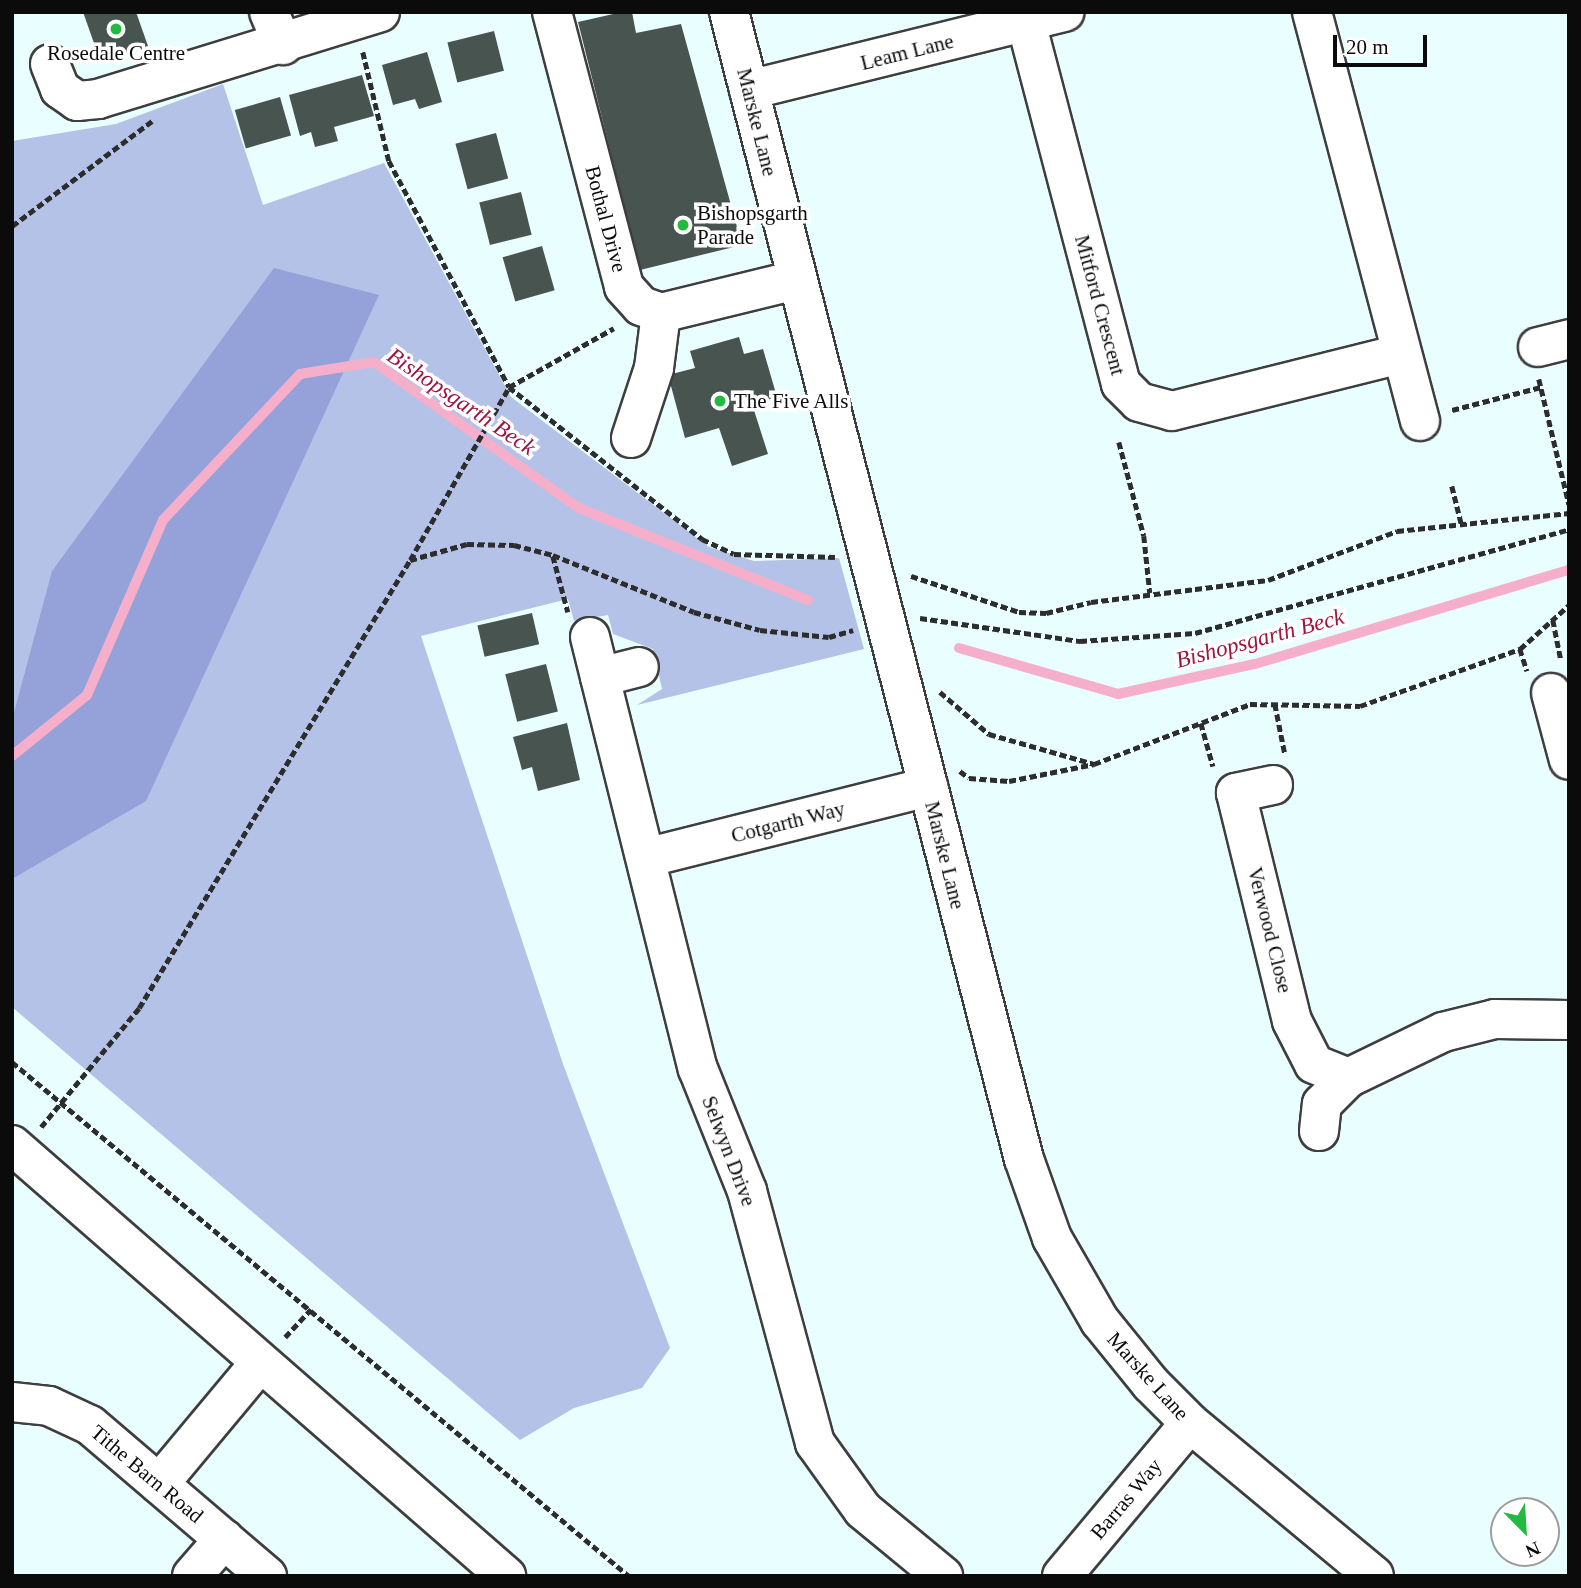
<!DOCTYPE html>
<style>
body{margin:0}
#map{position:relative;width:1581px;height:1588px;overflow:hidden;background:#e9feff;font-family:Georgia,serif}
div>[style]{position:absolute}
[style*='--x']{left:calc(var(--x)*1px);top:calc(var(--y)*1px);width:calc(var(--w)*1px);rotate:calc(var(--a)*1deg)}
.green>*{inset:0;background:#b4c2e8}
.forest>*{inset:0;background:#94a2d9}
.stream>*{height:10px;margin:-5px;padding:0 5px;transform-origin:5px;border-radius:5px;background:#f6afca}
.building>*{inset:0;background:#48544f;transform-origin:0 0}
.path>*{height:4.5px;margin-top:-2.25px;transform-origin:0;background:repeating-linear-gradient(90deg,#2d2d2d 0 7px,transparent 0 10.5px)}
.roads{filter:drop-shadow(2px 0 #3e3e3e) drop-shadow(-2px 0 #3e3e3e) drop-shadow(0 2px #3e3e3e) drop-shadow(0 -2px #3e3e3e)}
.minor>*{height:38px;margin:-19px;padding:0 19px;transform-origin:19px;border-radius:19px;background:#fff}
.dots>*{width:19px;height:19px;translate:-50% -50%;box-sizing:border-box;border:4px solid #fff;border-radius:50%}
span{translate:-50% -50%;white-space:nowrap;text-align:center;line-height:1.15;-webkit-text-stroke:7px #fff;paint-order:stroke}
.street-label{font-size:21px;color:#0b0b0b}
.poi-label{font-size:21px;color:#0b0b0b}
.left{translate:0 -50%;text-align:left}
.water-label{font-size:23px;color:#9c1640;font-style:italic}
.frame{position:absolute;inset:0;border:14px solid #0b0b0b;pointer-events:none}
.north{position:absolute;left:1490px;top:1497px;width:70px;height:70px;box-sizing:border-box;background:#fff;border:2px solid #9d9d9d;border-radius:50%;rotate:156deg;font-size:19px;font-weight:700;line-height:28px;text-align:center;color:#0b0b0b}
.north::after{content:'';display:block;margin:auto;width:24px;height:32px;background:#24ba42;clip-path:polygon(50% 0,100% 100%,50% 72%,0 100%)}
.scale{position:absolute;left:1333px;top:35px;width:94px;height:32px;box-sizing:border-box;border:4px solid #0b0b0b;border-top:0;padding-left:9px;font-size:21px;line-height:24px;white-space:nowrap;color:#0b0b0b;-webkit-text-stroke:5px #fff;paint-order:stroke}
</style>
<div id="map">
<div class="green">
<div style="clip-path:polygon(223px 84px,263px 205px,384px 163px,511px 397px,709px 547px,754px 561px,839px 558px,864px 649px,637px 705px,662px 689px,653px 649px,613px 634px,608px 615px,574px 621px,568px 599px,421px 636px,563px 1064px,670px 1348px,642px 1388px,574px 1408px,520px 1440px,12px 1007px,12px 141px,116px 124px)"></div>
</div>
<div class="forest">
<div style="clip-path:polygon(274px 268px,379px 295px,146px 801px,12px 879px,12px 720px,52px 571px)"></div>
</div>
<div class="stream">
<div style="--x:959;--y:648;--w:166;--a:16.1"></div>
<div style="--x:1118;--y:694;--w:140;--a:-12.4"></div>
<div style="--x:1255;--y:664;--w:328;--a:-16.7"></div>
<div style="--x:12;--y:756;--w:97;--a:-39.1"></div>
<div style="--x:87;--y:695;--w:191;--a:-66.5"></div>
<div style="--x:163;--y:520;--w:200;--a:-46.8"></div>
<div style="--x:300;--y:374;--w:75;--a:-9.2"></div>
<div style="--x:374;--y:362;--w:252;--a:35.5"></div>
<div style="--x:579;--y:508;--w:247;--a:21.9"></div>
</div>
<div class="building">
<div style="clip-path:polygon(83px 12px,136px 12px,148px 46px,101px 63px)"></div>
<div style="clip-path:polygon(622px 12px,632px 12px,636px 33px,681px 24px,742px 245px,640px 270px,578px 22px)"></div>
<div style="left:494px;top:31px;width:41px;height:48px;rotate:76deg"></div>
<div style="clip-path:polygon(427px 52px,442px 102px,419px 109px,415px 99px,393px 105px,382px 65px)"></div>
<div style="clip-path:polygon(362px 75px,374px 116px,334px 127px,338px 141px,315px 147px,311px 132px,300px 136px,289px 95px)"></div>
<div style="left:280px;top:97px;width:40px;height:47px;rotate:74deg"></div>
<div style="left:496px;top:133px;width:47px;height:42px;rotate:75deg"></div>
<div style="left:521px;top:192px;width:44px;height:43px;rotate:76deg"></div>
<div style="left:542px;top:246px;width:46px;height:41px;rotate:74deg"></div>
<div style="clip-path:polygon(739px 337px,744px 354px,763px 349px,777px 397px,752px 404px,768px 454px,732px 466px,719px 428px,685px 438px,668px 375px,695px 368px,690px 351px)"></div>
<div style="left:532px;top:613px;width:32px;height:56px;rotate:77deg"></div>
<div style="left:546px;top:664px;width:49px;height:42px;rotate:76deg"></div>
<div style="clip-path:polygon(567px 723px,580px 780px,538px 791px,532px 767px,522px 770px,513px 737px)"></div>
</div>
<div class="path">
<div style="--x:363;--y:52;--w:112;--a:76.6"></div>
<div style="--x:389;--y:161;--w:256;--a:62"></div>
<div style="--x:509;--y:387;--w:246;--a:38.2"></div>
<div style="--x:702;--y:539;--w:35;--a:25"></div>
<div style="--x:734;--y:554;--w:101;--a:1.7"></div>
<div style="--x:12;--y:226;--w:175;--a:-36.9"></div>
<div style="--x:1539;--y:379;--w:129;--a:76.5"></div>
<div style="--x:1452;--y:410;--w:92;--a:-14.5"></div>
<div style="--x:1119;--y:442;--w:97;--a:75.1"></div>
<div style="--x:1144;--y:536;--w:57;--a:84"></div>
<div style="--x:1452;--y:486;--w:41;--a:76"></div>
<div style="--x:553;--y:556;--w:58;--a:75"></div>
<div style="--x:410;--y:560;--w:199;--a:-60.2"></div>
<div style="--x:509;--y:387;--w:120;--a:-29.3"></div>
<div style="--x:911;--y:576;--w:114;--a:18.4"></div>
<div style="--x:1019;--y:612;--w:27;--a:2"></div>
<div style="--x:1046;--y:613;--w:46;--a:-13.7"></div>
<div style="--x:1091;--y:602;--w:178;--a:-7.1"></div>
<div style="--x:1268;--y:580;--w:138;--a:-20.8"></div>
<div style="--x:1397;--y:531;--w:173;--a:-6"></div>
<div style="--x:920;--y:618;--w:162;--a:8.2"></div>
<div style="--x:1080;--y:641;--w:115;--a:-4"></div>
<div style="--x:1195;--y:633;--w:388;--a:-15.5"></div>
<div style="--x:1553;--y:620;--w:41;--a:78.7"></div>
<div style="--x:1520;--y:649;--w:23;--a:72"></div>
<div style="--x:940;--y:692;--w:65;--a:40.6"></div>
<div style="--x:989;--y:734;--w:109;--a:15.9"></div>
<div style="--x:1275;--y:704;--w:51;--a:78.7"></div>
<div style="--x:1201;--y:723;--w:45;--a:74.4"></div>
<div style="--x:960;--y:771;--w:11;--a:38"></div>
<div style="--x:969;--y:778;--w:40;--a:4.3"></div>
<div style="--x:1009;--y:781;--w:87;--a:-11.3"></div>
<div style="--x:1094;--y:764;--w:167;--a:-21"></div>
<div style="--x:1250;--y:704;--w:110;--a:1"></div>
<div style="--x:1360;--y:706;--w:170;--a:-19.6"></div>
<div style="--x:1520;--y:649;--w:66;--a:-41.9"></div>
<div style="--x:12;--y:1062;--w:803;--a:39.8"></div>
<div style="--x:41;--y:1127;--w:154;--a:-50.5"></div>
<div style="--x:139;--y:1008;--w:524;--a:-58.83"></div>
<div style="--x:410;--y:560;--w:59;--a:-15.7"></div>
<div style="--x:467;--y:544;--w:47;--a:1.2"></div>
<div style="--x:514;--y:545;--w:40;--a:14.4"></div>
<div style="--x:553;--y:555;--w:152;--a:22"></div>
<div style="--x:694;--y:612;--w:68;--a:15.3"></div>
<div style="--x:760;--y:630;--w:69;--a:5.8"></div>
<div style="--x:829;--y:637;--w:25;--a:-16"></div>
<div style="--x:285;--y:1337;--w:38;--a:-47"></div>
</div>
<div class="roads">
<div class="minor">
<div style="--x:269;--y:12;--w:36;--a:67"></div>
<div style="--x:552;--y:12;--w:284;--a:75.3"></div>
<div style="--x:624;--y:287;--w:25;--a:48"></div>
<div style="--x:641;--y:306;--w:21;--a:19"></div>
<div style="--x:661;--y:313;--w:139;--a:-13.7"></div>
<div style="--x:729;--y:12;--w:1184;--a:75.58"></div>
<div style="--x:1024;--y:1159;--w:84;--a:70.5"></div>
<div style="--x:1052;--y:1238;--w:96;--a:60"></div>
<div style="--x:1100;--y:1321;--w:81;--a:51"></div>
<div style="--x:1151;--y:1384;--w:55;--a:45"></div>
<div style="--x:1190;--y:1423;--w:239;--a:39.7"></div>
<div style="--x:1312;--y:12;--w:423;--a:75.2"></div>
<div style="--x:1026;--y:22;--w:374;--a:75.3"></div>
<div style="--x:1121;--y:384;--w:25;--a:45"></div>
<div style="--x:1139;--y:402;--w:34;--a:15"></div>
<div style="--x:1172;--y:411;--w:236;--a:-14"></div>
<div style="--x:50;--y:64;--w:27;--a:68"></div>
<div style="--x:60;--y:89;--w:21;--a:35"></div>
<div style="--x:77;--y:101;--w:21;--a:-5"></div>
<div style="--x:98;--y:99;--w:295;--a:-17.1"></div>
<div style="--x:749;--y:90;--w:325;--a:-13.9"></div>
<div style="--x:1538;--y:347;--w:32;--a:-14"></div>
<div style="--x:631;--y:438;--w:74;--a:-71.8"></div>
<div style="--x:654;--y:368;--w:55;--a:-82.7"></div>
<div style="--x:590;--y:637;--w:445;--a:76"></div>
<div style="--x:698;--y:1069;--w:131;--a:68.1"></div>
<div style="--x:747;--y:1191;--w:261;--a:74.9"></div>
<div style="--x:815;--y:1443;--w:82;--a:54.4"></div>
<div style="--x:863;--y:1510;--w:104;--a:39.5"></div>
<div style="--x:600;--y:677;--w:40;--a:-14.4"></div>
<div style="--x:1551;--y:693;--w:69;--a:75"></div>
<div style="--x:1273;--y:785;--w:38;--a:168"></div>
<div style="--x:1236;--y:793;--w:235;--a:76.2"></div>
<div style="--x:1292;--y:1021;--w:48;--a:62.9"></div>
<div style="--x:1314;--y:1064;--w:37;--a:22"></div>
<div style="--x:1348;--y:1078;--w:106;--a:-25.8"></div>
<div style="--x:1443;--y:1032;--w:54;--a:-14"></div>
<div style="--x:1495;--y:1019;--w:74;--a:0.8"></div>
<div style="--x:649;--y:857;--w:288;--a:-14.1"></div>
<div style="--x:1319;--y:1131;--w:27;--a:-84"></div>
<div style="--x:1322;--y:1104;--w:37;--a:-45"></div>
<div style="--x:12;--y:1145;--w:656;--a:41.1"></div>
<div style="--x:12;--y:1402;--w:37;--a:6"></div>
<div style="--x:49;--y:1406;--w:45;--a:24.9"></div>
<div style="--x:90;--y:1425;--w:233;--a:40.5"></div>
<div style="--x:159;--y:1484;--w:156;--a:-50.2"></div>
<div style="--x:192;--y:1576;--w:49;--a:-49.1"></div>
<div style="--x:1062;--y:1576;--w:199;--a:-50.1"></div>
</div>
</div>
<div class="dots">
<div style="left:116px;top:29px;background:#24ba42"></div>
<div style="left:683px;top:225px;background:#24ba42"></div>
<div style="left:720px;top:401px;background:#24ba42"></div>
</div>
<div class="street-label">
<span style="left:907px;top:52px;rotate:-14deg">Leam Lane</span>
<span style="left:757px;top:122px;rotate:76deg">Marske Lane</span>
<span style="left:606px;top:219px;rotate:75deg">Bothal Drive</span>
<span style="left:1100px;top:305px;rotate:75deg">Mitford Crescent</span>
<span style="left:788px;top:822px;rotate:-14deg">Cotgarth Way</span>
<span style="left:945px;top:855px;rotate:76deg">Marske Lane</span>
<span style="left:1270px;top:930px;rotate:76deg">Verwood Close</span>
<span style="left:729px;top:1151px;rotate:69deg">Selwyn Drive</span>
<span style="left:1148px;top:1376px;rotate:48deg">Marske Lane</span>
<span style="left:147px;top:1474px;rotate:40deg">Tithe Barn Road</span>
<span style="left:1126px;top:1499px;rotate:-50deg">Barras Way</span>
</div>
<div class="poi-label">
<span style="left:116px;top:53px">Rosedale Centre</span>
<span class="left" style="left:697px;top:225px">Bishopsgarth<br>Parade</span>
<span class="left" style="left:734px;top:401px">The Five Alls</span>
</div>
<div class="water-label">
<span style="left:461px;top:402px;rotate:34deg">Bishopsgarth Beck</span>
<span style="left:1260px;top:639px;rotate:-15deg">Bishopsgarth Beck</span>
</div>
<div class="frame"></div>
<div class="north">N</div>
<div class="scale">20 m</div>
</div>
